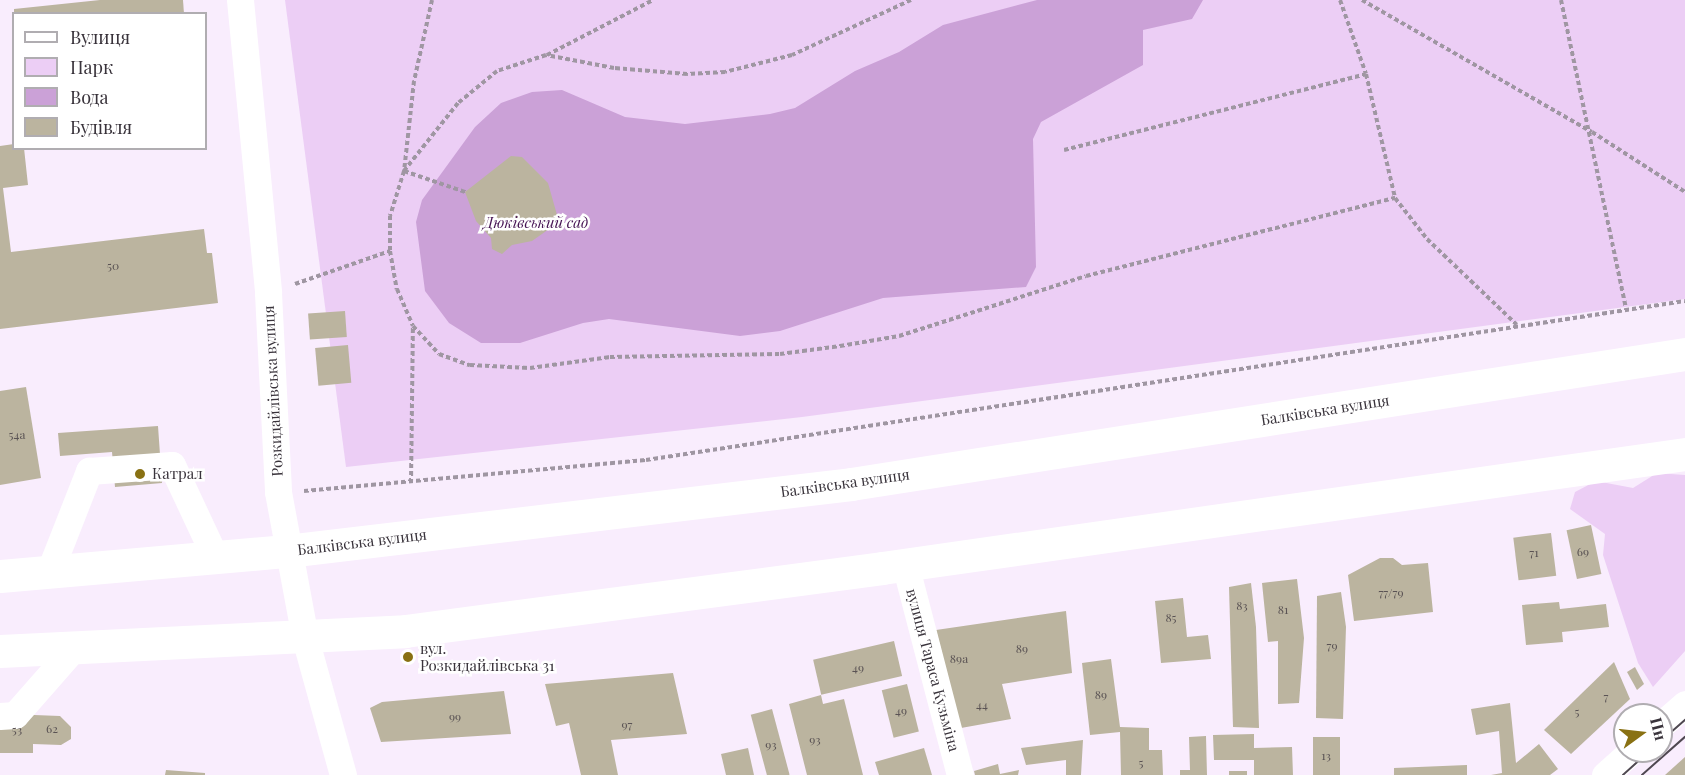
<!DOCTYPE html>
<meta charset="utf-8">
<style>
body{margin:0}
#map{position:relative;width:1685px;height:775px;overflow:hidden;background:#f9edfd;font-family:"Playfair Display",serif}
div>[style]{position:absolute}
[style*='--x']{left:calc(var(--x)*1px);top:calc(var(--y)*1px);width:calc(var(--w)*1px);rotate:calc(var(--a)*1deg)}
.green>*{inset:0;background:#eccef5}
.water>*{inset:0;background:#cba1d7}
.building>*{inset:0;background:#bbb49f;transform-origin:0 0}
.path>*{height:4px;margin-top:-2px;transform-origin:0;background:repeating-linear-gradient(90deg,#9f96a2 0 4.5px,transparent 0 7.5px)}
.minor>*{height:27px;margin:-13.5px;padding:0 13.5px;transform-origin:13.5px;border-radius:13.5px;background:#fff}
.major>*{height:33px;margin:-16.5px;padding:0 16.5px;transform-origin:16.5px;border-radius:16.5px;background:#fff}
.tram>*{height:1.5px;margin:-0.75px;padding:0 0.75px;transform-origin:0.75px;border-radius:0.75px;background:#4f4851}
.dots>*{width:16px;height:16px;translate:-50% -50%;box-sizing:border-box;border:3px solid #fff;border-radius:50%}
span{translate:-50% -50%;white-space:nowrap;text-align:center;line-height:1.15;-webkit-text-stroke:5px #fff;paint-order:stroke}
.number-label{font-size:12px;color:#5a5354}
.number-label span{-webkit-text-stroke-width:0}
.park-label{font-size:15px;color:#451253;font-style:italic}
.street-label{font-size:15px;color:#39333b}
.poi-label{font-size:15px;color:#39333b}
.left{translate:0 -50%;text-align:left}
.legend{position:absolute;left:12px;top:12px;width:195px;height:138px;box-sizing:border-box;background:#fff;border:2px solid #b0adb1;margin:0;padding:8px 10px;list-style:none;font-size:18px;color:#39333b}
.legend li{display:flex;align-items:center;gap:12px;height:30px}
.legend b{width:30px;border:2px solid #b0adb1}
.north{position:absolute;left:1613px;top:703px;width:60px;height:60px;box-sizing:border-box;background:#fff;border:2px solid #b0adb1;border-radius:50%;rotate:75deg;font-size:16px;font-weight:700;line-height:24px;text-align:center;color:#39333b}
.north::after{content:'';display:block;margin:auto;width:21px;height:27px;background:#897113;clip-path:polygon(50% 0,100% 100%,50% 72%,0 100%)}
</style>
<div id="map">
<div class="green">
<div style="clip-path:polygon(285px 0,1685px 0,1685px 299px,802px 417px,346px 467px)"></div>
<div style="clip-path:polygon(1657px 473px,1685px 475px,1685px 651px,1653px 687px,1638px 663px,1603px 555px,1605px 534px,1570px 509px,1575px 492px,1596px 481px,1633px 488px)"></div>
</div>
<div class="water">
<div style="clip-path:polygon(1037px 0,1203px 0,1192px 19px,1143px 30px,1143px 65px,1041px 122px,1033px 139px,1036px 267px,1026px 287px,883px 298px,780px 331px,740px 336px,609px 319px,583px 323px,520px 343px,481px 343px,449px 323px,425px 291px,416px 222px,422px 200px,475px 127px,501px 103px,532px 92px,562px 90px,625px 117px,685px 124px,770px 114px,795px 108px,855px 71px,899px 52px,943px 25px)"></div>
</div>
<div class="building">
<div style="clip-path:polygon(100px 0,183px 0,184px 14px,14px 14px,14px 9px)"></div>
<div style="clip-path:polygon(14px 144px,14px 148px,24px 148px,28px 185px,3px 188px,11px 252px,204px 229px,207px 253px,212px 253px,218px 303px,0 329px,0 146px)"></div>
<div style="clip-path:polygon(511px 156px,522px 157px,548px 183px,559px 222px,532px 241px,512px 245px,502px 254px,492px 249px,491px 238px,476px 221px,465px 192px)"></div>
<div style="left:345px;top:311px;width:26px;height:37px;rotate:86deg"></div>
<div style="left:348px;top:345px;width:38px;height:33px;rotate:85deg"></div>
<div style="clip-path:polygon(26px 387px,41px 478px,0 485px,0 391px)"></div>
<div style="clip-path:polygon(158px 426px,162px 483px,115px 487px,112px 452px,60px 456px,58px 433px)"></div>
<div style="left:1591px;top:525px;width:50px;height:25px;rotate:78deg"></div>
<div style="left:1551px;top:533px;width:43px;height:38px;rotate:83deg"></div>
<div style="clip-path:polygon(1380px 558px,1393px 558px,1402px 565px,1428px 563px,1433px 612px,1354px 621px,1348px 575px)"></div>
<div style="clip-path:polygon(1297px 579px,1304px 638px,1299px 703px,1278px 704px,1278px 641px,1268px 642px,1262px 583px)"></div>
<div style="clip-path:polygon(1251px 583px,1256px 627px,1259px 728px,1233px 727px,1229px 587px)"></div>
<div style="clip-path:polygon(1341px 592px,1346px 627px,1343px 719px,1316px 718px,1317px 596px)"></div>
<div style="clip-path:polygon(1183px 598px,1187px 637px,1208px 635px,1211px 659px,1161px 663px,1155px 601px)"></div>
<div style="clip-path:polygon(1559px 602px,1560px 609px,1606px 604px,1609px 627px,1562px 632px,1563px 642px,1526px 645px,1522px 605px)"></div>
<div style="clip-path:polygon(1066px 611px,1072px 673px,1002px 684px,1011px 719px,961px 728px,936px 630px)"></div>
<div style="left:894px;top:641px;width:36px;height:83px;rotate:77deg"></div>
<div style="clip-path:polygon(1111px 659px,1120px 727px,1149px 728px,1149px 750px,1162px 750px,1163px 775px,1121px 775px,1120px 732px,1090px 735px,1082px 663px)"></div>
<div style="clip-path:polygon(1614px 662px,1630px 699px,1571px 754px,1544px 730px)"></div>
<div style="clip-path:polygon(1635px 667px,1644px 684px,1637px 690px,1627px 672px)"></div>
<div style="clip-path:polygon(673px 673px,687px 734px,611px 740px,618px 775px,581px 775px,569px 723px,556px 726px,545px 684px)"></div>
<div style="left:907px;top:684px;width:49px;height:26px;rotate:76deg"></div>
<div style="clip-path:polygon(504px 691px,511px 734px,381px 742px,370px 708px,382px 702px)"></div>
<div style="clip-path:polygon(821px 695px,823px 704px,844px 699px,863px 775px,807px 775px,789px 704px)"></div>
<div style="clip-path:polygon(1510px 703px,1516px 763px,1539px 744px,1558px 769px,1550px 775px,1491px 775px,1502px 773px,1499px 731px,1476px 735px,1471px 709px)"></div>
<div style="clip-path:polygon(0 709px,33px 710px,34px 715px,60px 716px,71px 727px,71px 739px,61px 745px,33px 744px,33px 753px,0 753px)"></div>
<div style="left:772px;top:709px;width:68px;height:22px;rotate:75deg"></div>
<div style="clip-path:polygon(1254px 734px,1254px 748px,1292px 747px,1293px 775px,1254px 775px,1254px 760px,1214px 760px,1213px 735px)"></div>
<div style="clip-path:polygon(1206px 736px,1207px 775px,1180px 775px,1180px 770px,1190px 770px,1189px 737px)"></div>
<div style="left:1313px;top:737px;width:27px;height:38px"></div>
<div style="clip-path:polygon(1083px 740px,1081px 775px,1066px 775px,1066px 760px,1026px 765px,1021px 748px)"></div>
<div style="clip-path:polygon(748px 748px,754px 775px,726px 775px,721px 754px)"></div>
<div style="clip-path:polygon(924px 748px,932px 775px,879px 775px,875px 762px)"></div>
<div style="clip-path:polygon(1685px 757px,1685px 775px,1665px 775px)"></div>
<div style="clip-path:polygon(998px 764px,1000px 774px,1019px 770px,1018px 775px,975px 775px,974px 771px)"></div>
<div style="clip-path:polygon(1467px 765px,1467px 775px,1394px 775px,1394px 768px)"></div>
<div style="clip-path:polygon(166px 770px,205px 773px,205px 775px,165px 775px)"></div>
<div style="left:1229px;top:771px;width:18px;height:4px"></div>
</div>
<div class="path">
<div style="--x:432;--y:0;--w:83;--a:102.5"></div>
<div style="--x:414;--y:81;--w:91;--a:96.3"></div>
<div style="--x:404;--y:171;--w:65;--a:19"></div>
<div style="--x:911;--y:0;--w:131;--a:155.2"></div>
<div style="--x:792;--y:55;--w:69;--a:165.8"></div>
<div style="--x:725;--y:72;--w:38;--a:177"></div>
<div style="--x:687;--y:74;--w:73;--a:-175.3"></div>
<div style="--x:614;--y:68;--w:69;--a:-169.2"></div>
<div style="--x:546;--y:55;--w:52;--a:161.9"></div>
<div style="--x:497;--y:71;--w:50;--a:140.6"></div>
<div style="--x:458;--y:103;--w:87;--a:128.5"></div>
<div style="--x:404;--y:171;--w:47;--a:107.3"></div>
<div style="--x:390;--y:216;--w:35;--a:90"></div>
<div style="--x:390;--y:251;--w:39;--a:80"></div>
<div style="--x:397;--y:289;--w:40;--a:66.6"></div>
<div style="--x:413;--y:326;--w:38;--a:47"></div>
<div style="--x:439;--y:354;--w:33;--a:20"></div>
<div style="--x:470;--y:365;--w:60;--a:2.9"></div>
<div style="--x:530;--y:368;--w:81;--a:-7.8"></div>
<div style="--x:610;--y:357;--w:170;--a:-1"></div>
<div style="--x:780;--y:354;--w:61;--a:-7.6"></div>
<div style="--x:840;--y:346;--w:60;--a:-9.6"></div>
<div style="--x:899;--y:336;--w:196;--a:-17.8"></div>
<div style="--x:1086;--y:276;--w:319;--a:-14.2"></div>
<div style="--x:1340;--y:0;--w:78;--a:70.6"></div>
<div style="--x:1366;--y:74;--w:127;--a:76.8"></div>
<div style="--x:1395;--y:198;--w:52;--a:52"></div>
<div style="--x:1427;--y:239;--w:124;--a:43.7"></div>
<div style="--x:1362;--y:0;--w:265;--a:29.9"></div>
<div style="--x:1592;--y:132;--w:111;--a:32.8"></div>
<div style="--x:1561;--y:0;--w:315;--a:78.1"></div>
<div style="--x:547;--y:55;--w:119;--a:-27.4"></div>
<div style="--x:1064;--y:150;--w:311;--a:-14.1"></div>
<div style="--x:295;--y:284;--w:101;--a:-19.2"></div>
<div style="--x:411;--y:483;--w:156;--a:-89.3"></div>
<div style="--x:304;--y:491;--w:343;--a:-5.2"></div>
<div style="--x:646;--y:460;--w:1051;--a:-8.7"></div>
</div>
<div class="minor">
<div style="--x:240;--y:0;--w:294;--a:84.5"></div>
<div style="--x:268;--y:293;--w:199;--a:87.1"></div>
<div style="--x:278;--y:492;--w:148;--a:79.5"></div>
<div style="--x:305;--y:638;--w:142;--a:74.5"></div>
<div style="--x:905;--y:564;--w:218;--a:75.4"></div>
<div style="--x:49;--y:573;--w:110;--a:-68.6"></div>
<div style="--x:89;--y:471;--w:83;--a:-4.1"></div>
<div style="--x:172;--y:465;--w:104;--a:64.9"></div>
<div style="--x:0;--y:716;--w:15;--a:-4"></div>
<div style="--x:15;--y:715;--w:88;--a:-48.7"></div>
<div style="--x:1661;--y:725;--w:32;--a:-41"></div>
<div style="--x:1605;--y:775;--w:36;--a:-42"></div>
</div>
<div class="major">
<div style="--x:0;--y:576;--w:288;--a:-5"></div>
<div style="--x:287;--y:551;--w:568;--a:-6.77"></div>
<div style="--x:851;--y:484;--w:844;--a:-8.86"></div>
<div style="--x:0;--y:651;--w:405;--a:-2.8"></div>
<div style="--x:405;--y:631;--w:481;--a:-7.5"></div>
<div style="--x:882;--y:568;--w:811;--a:-8.08"></div>
</div>
<div class="tram">
<div style="--x:1661;--y:741;--w:32;--a:-41"></div>
<div style="--x:1623;--y:775;--w:36;--a:-42"></div>
<div style="--x:1642;--y:775;--w:57;--a:-41.5"></div>
</div>
<div class="dots">
<div style="left:140px;top:474px;background:#897113"></div>
<div style="left:408px;top:657px;background:#897113"></div>
</div>
<div class="number-label">
<span style="left:113px;top:266px">50</span>
<span style="left:17px;top:435px">54а</span>
<span style="left:1583px;top:552px">69</span>
<span style="left:1534px;top:553px">71</span>
<span style="left:1391px;top:593px">77/79</span>
<span style="left:1242px;top:606px">83</span>
<span style="left:1283px;top:610px">81</span>
<span style="left:1171px;top:618px">85</span>
<span style="left:1332px;top:646px">79</span>
<span style="left:1022px;top:649px">89</span>
<span style="left:959px;top:659px">89а</span>
<span style="left:858px;top:668px">49</span>
<span style="left:1101px;top:695px">89</span>
<span style="left:1606px;top:697px">7</span>
<span style="left:982px;top:705px">44</span>
<span style="left:901px;top:711px">49</span>
<span style="left:1577px;top:712px">5</span>
<span style="left:455px;top:717px">99</span>
<span style="left:627px;top:725px">97</span>
<span style="left:52px;top:729px">62</span>
<span style="left:17px;top:730px">53</span>
<span style="left:815px;top:740px">93</span>
<span style="left:771px;top:745px">93</span>
<span style="left:1326px;top:756px">13</span>
<span style="left:1141px;top:763px">5</span>
</div>
<div class="park-label">
<span style="left:536px;top:223px">Дюківський сад</span>
</div>
<div class="street-label">
<span style="left:273px;top:391px;rotate:-93deg">Розкидайлівська вулиця</span>
<span style="left:1325px;top:410px;rotate:-9deg">Балківська вулиця</span>
<span style="left:845px;top:483px;rotate:-8deg">Балківська вулиця</span>
<span style="left:362px;top:542px;rotate:-7deg">Балківська вулиця</span>
<span style="left:933px;top:670px;rotate:75deg">вулиця Тараса Кузьміна</span>
</div>
<div class="poi-label">
<span class="left" style="left:152px;top:474px">Катрал</span>
<span class="left" style="left:420px;top:657px">вул.<br>Розкидайлiвська 31</span>
</div>
<ul class="legend">
<li><b style="height:8px;background:#fff"></b>Вулиця</li>
<li><b style="height:16px;background:#eccef5"></b>Парк</li>
<li><b style="height:16px;background:#cba1d7"></b>Вода</li>
<li><b style="height:16px;background:#bbb49f"></b>Будівля</li>
</ul>
<div class="north">Пн</div>
</div>
